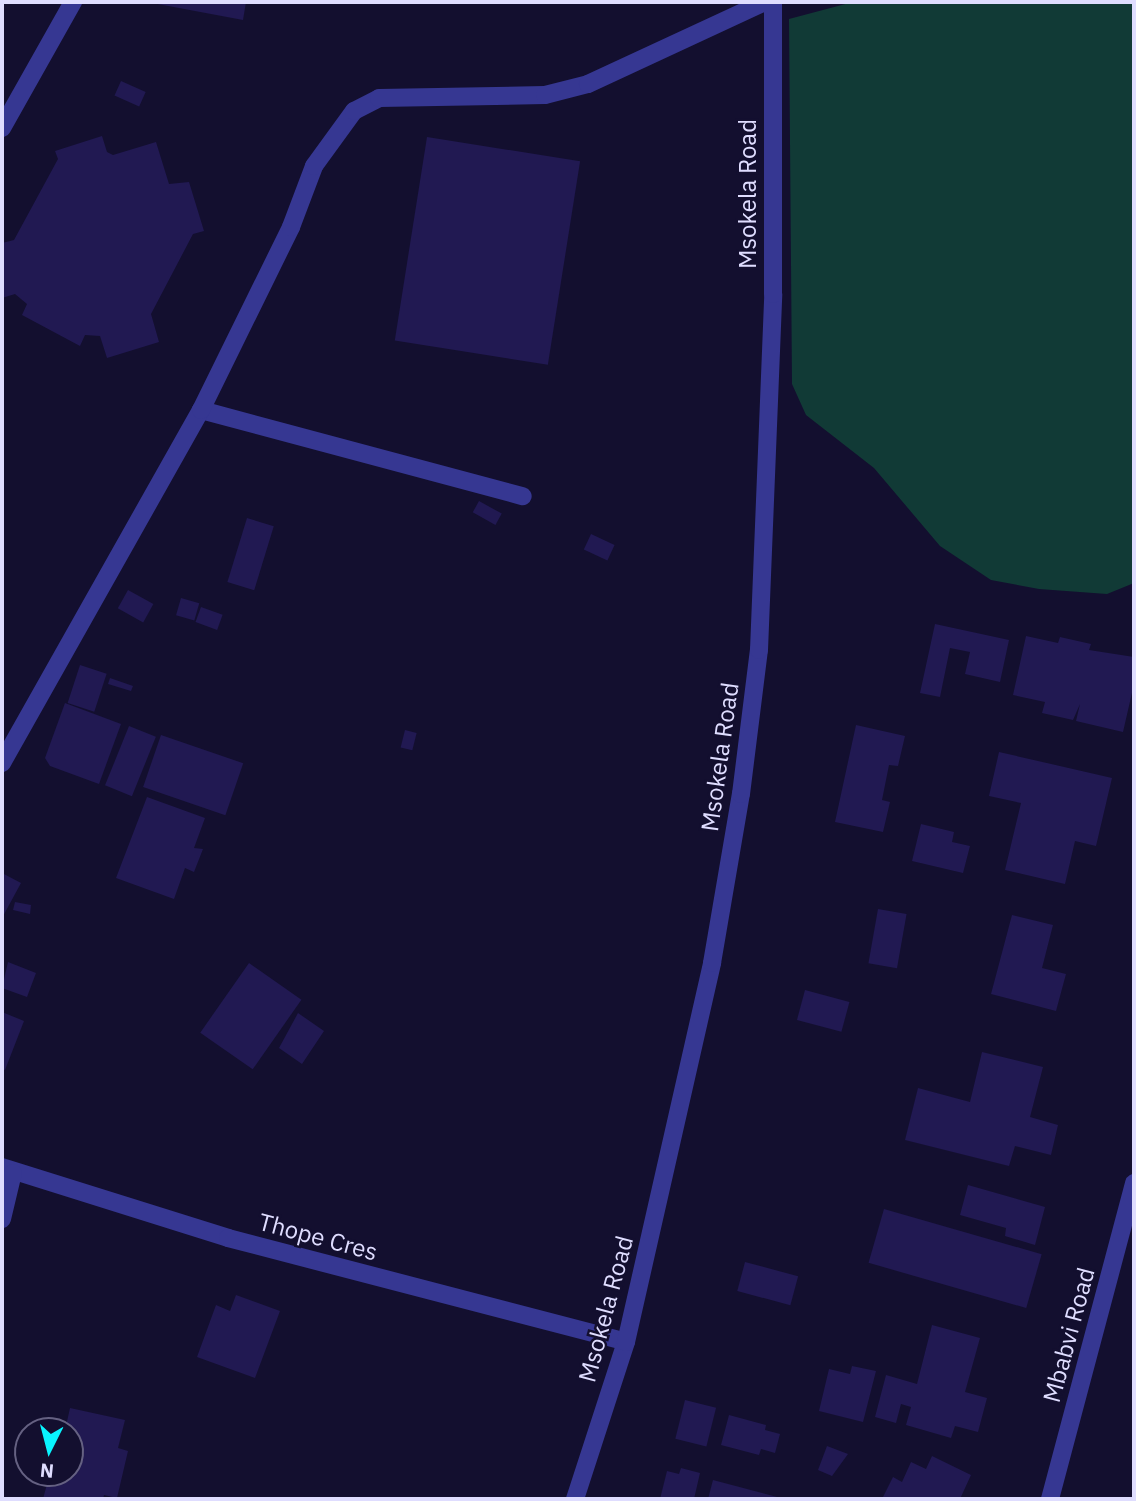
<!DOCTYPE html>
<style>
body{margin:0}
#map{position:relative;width:1136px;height:1501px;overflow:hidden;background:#130f2f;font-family:"IBM Plex Sans",sans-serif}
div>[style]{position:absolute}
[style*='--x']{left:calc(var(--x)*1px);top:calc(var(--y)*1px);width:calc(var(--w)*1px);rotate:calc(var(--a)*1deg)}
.green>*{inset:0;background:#113a36}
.building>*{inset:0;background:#211952;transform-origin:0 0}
.minor>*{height:18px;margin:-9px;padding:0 9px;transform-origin:9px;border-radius:9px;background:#363792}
span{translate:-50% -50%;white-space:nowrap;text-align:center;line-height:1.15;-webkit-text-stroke:5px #130f2f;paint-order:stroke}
.street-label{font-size:24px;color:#dfddff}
.frame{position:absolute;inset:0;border:4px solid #dfddff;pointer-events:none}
.north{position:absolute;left:14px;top:1417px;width:70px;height:70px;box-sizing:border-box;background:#130f2f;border:2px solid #656182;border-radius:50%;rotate:186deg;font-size:19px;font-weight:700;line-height:28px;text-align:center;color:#dfddff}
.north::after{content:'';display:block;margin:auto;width:24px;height:32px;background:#09f4ff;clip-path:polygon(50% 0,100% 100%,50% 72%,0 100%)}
</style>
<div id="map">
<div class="green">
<div style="clip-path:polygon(853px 2px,1134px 2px,1134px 583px,1107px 594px,1039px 589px,991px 580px,940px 546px,874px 468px,806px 415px,792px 384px,789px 19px)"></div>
</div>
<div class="building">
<div style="clip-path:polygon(147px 2px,246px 2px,243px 20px)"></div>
<div style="left:121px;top:81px;width:27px;height:16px;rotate:24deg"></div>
<div style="clip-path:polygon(102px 136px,107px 152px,113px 155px,156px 142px,169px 184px,189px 182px,204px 231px,193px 234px,151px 314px,159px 342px,107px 358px,100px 336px,85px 335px,80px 346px,22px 315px,27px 304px,15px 294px,2px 298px,2px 243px,14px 240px,58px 159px,55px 151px)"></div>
<div style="left:427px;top:137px;width:155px;height:206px;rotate:9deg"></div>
<div style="left:479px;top:501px;width:26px;height:13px;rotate:29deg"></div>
<div style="left:247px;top:518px;width:28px;height:67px;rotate:17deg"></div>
<div style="left:591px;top:534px;width:26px;height:17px;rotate:25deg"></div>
<div style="left:128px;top:590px;width:29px;height:21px;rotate:29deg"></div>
<div style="left:181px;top:598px;width:19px;height:18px;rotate:16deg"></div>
<div style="left:201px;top:607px;width:23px;height:16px;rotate:20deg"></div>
<div style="clip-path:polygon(935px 624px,1009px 640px,1000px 682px,965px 674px,970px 652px,950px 648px,940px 697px,920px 693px)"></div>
<div style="clip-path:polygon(1026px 636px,1058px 643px,1060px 637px,1091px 644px,1089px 650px,1134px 657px,1134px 684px,1123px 732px,1076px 721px,1080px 704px,1073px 720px,1042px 713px,1045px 702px,1013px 695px)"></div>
<div style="left:80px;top:665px;width:28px;height:40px;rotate:18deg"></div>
<div style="clip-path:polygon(110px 678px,133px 686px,131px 691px,108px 684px)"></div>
<div style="clip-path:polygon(65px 703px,121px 724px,99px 784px,50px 766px,45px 758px)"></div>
<div style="clip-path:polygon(856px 725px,905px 736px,898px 766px,889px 765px,882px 800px,890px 802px,883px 832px,835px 822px)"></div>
<div style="left:129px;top:726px;width:29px;height:64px;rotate:22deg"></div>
<div style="left:405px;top:730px;width:12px;height:18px;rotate:14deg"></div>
<div style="left:161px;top:735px;width:87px;height:55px;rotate:19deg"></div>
<div style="clip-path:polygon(999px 752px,1112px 778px,1096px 846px,1075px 841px,1065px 884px,1005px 870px,1021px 803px,989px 796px)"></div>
<div style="clip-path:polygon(147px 797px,205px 818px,194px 848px,203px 849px,194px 872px,185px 868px,174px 899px,116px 878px)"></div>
<div style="clip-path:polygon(921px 824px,954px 832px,952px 842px,970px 846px,963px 873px,912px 861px)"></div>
<div style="clip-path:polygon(2px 873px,21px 883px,2px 918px)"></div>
<div style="clip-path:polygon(15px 902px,31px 905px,30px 914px,13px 910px)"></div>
<div style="left:878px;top:909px;width:29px;height:55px;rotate:10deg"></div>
<div style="clip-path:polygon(1012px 915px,1053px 925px,1042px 968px,1066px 974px,1056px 1011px,991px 994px)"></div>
<div style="clip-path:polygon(8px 962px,36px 973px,27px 997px,2px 988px)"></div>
<div style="left:249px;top:963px;width:64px;height:85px;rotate:35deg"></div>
<div style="left:805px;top:990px;width:46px;height:31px;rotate:15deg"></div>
<div style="clip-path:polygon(2px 1012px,24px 1021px,5px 1070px,2px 1069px)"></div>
<div style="clip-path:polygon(298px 1013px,324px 1031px,302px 1064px,279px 1048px)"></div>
<div style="clip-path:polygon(982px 1052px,1043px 1067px,1030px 1117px,1058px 1125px,1051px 1155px,1015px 1146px,1009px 1166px,905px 1140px,918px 1088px,970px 1102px)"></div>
<div style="clip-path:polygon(968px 1185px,1045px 1207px,1035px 1245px,1005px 1236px,1006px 1228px,960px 1215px)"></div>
<div style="left:884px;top:1209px;width:164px;height:56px;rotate:16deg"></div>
<div style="left:745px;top:1262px;width:55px;height:30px;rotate:15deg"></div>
<div style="clip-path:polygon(236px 1295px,280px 1311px,255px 1378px,197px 1357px,216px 1305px,230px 1311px)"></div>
<div style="clip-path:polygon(932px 1325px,980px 1338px,965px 1392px,987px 1398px,978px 1432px,955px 1426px,951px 1438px,906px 1425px,911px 1407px,901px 1404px,896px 1423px,875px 1417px,886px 1375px,917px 1384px)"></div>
<div style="clip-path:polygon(852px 1366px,876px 1371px,863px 1422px,819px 1411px,829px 1369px,850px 1374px)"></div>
<div style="left:685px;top:1400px;width:32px;height:40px;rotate:14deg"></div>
<div style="clip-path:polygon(70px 1408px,125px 1420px,118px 1448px,128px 1451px,117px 1498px,104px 1495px,103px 1499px,43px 1499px,50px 1473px,70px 1473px,70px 1431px,51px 1431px,53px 1422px,66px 1426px)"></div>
<div style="clip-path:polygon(729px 1415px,766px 1425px,765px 1430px,780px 1434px,775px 1453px,761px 1449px,759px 1455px,721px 1445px)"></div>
<div style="clip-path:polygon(827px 1446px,848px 1454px,832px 1476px,818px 1470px)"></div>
<div style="clip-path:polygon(932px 1456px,971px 1475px,960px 1499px,882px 1499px,893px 1477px,902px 1482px,911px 1462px,926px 1469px)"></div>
<div style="clip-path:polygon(681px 1468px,700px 1473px,694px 1499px,660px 1499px,667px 1471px,679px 1474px)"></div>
<div style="clip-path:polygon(713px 1480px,777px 1497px,777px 1499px,708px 1499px)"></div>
</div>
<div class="minor">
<div style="--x:2;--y:128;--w:145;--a:-60.6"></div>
<div style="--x:201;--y:410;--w:333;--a:15"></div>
<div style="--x:2;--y:763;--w:405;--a:-60.6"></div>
<div style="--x:201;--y:410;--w:204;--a:-63.8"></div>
<div style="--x:291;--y:227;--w:65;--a:-69.3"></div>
<div style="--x:314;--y:166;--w:68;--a:-54"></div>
<div style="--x:354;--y:111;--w:28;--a:-27"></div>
<div style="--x:379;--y:98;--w:166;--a:-1"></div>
<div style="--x:545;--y:95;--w:44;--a:-14.3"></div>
<div style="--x:588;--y:84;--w:195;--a:-24.9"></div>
<div style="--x:2;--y:1167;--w:237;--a:17.4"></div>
<div style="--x:228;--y:1238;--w:411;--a:14.6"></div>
<div style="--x:2;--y:1219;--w:47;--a:-76.6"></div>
<div style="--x:575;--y:1499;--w:165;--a:-72"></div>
<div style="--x:626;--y:1342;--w:389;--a:-77.2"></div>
<div style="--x:712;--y:963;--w:171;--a:-80.3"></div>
<div style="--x:741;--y:794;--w:145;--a:-82.9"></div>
<div style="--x:759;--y:650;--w:356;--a:-87.7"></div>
<div style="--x:773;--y:294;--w:292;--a:-90"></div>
<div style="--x:1050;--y:1499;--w:327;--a:-75.1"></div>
</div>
<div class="street-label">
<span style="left:748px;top:194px;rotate:-90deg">Msokela Road</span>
<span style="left:720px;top:757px;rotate:-82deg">Msokela Road</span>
<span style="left:318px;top:1237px;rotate:15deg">Thope Cres</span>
<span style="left:606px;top:1309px;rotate:-75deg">Msokela Road</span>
<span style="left:1069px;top:1335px;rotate:-75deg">Mbabvi Road</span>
</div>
<div class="frame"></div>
<div class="north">N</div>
</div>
